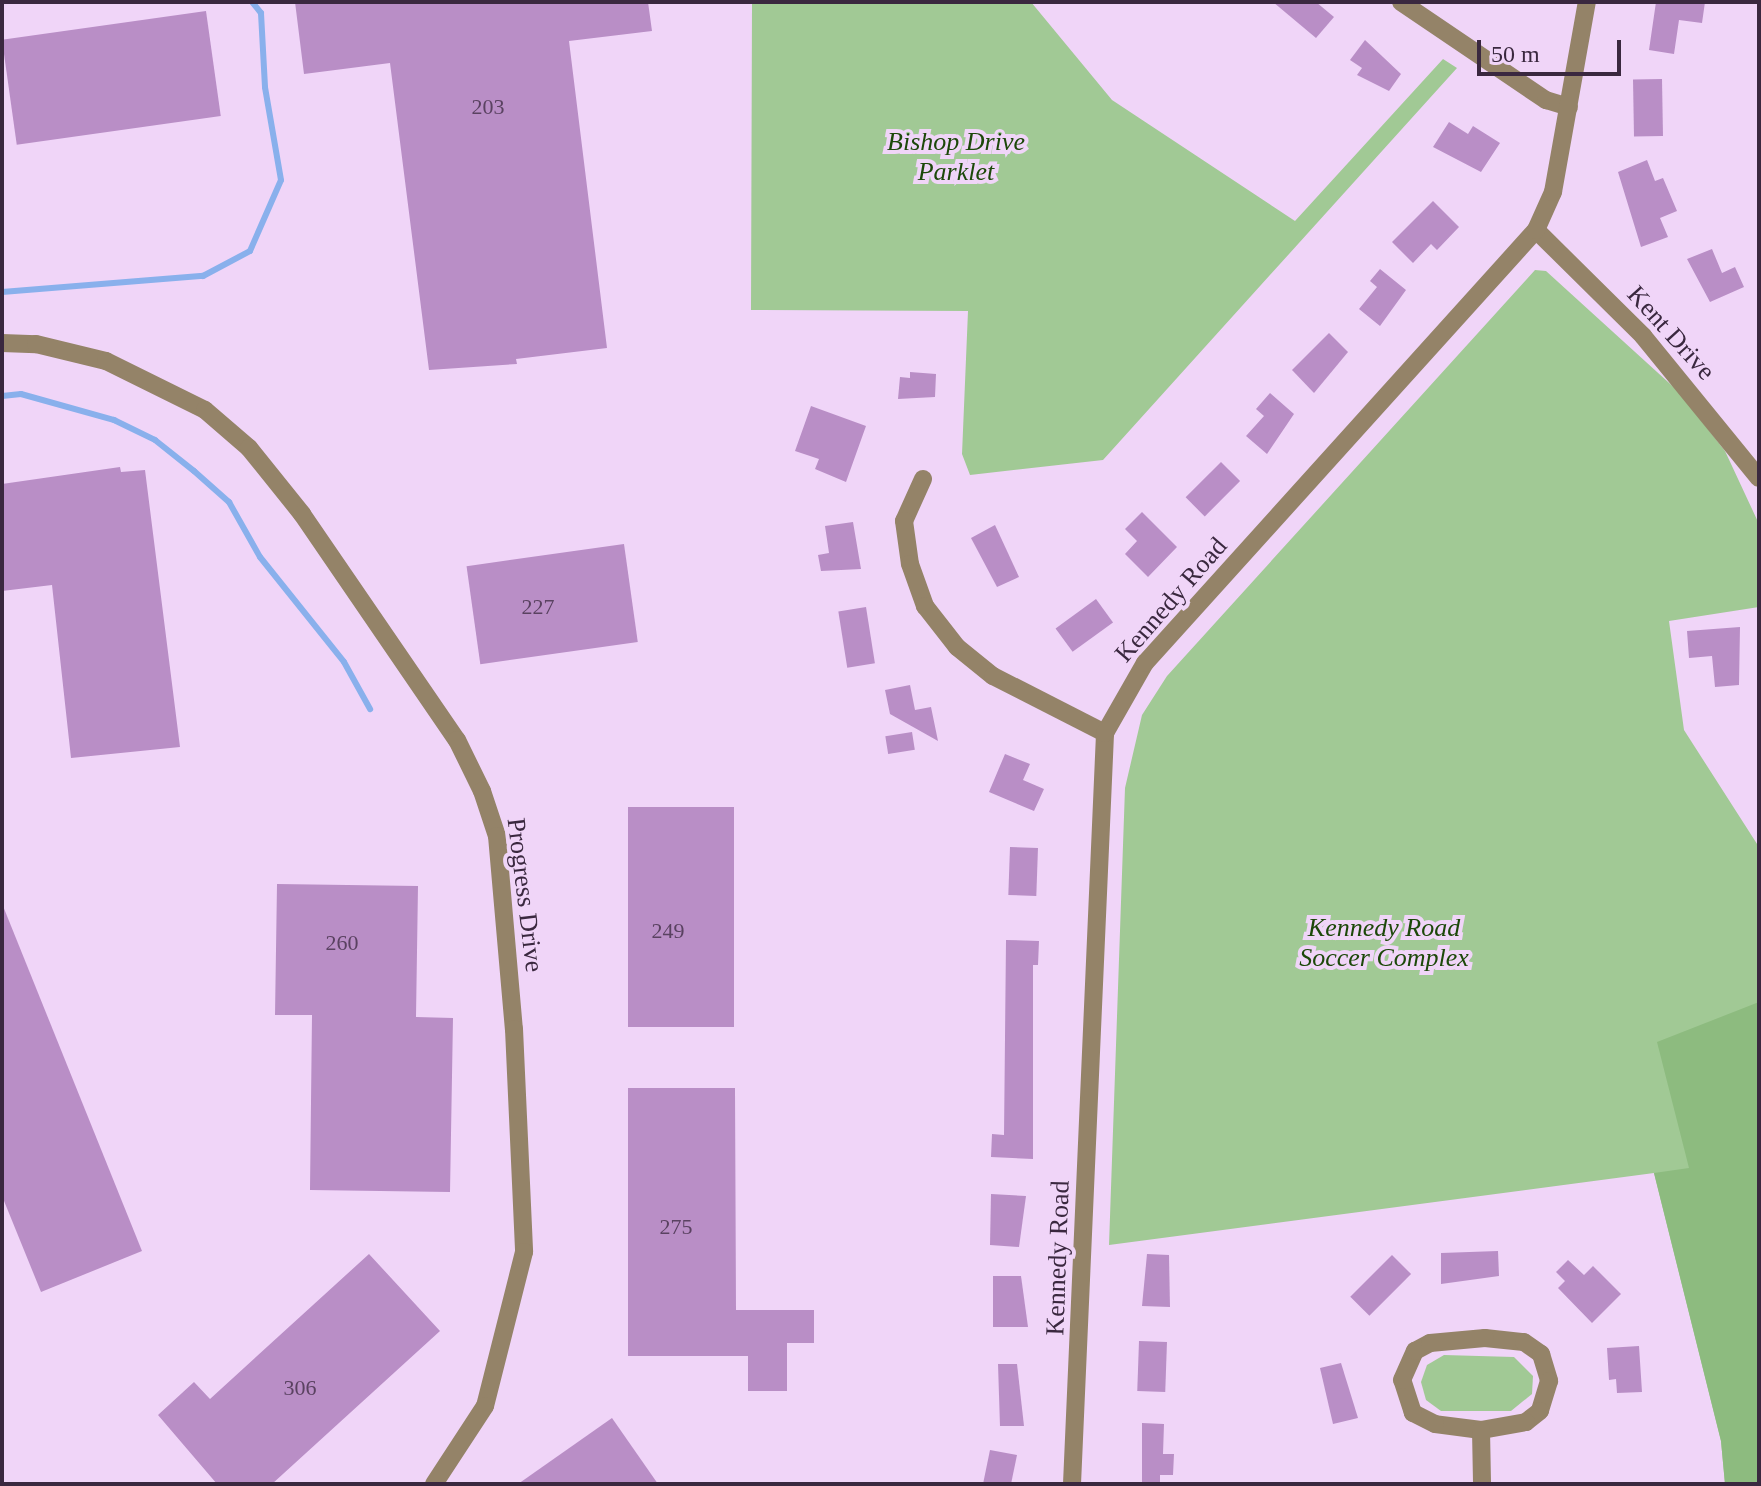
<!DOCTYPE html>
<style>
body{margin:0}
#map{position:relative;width:1761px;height:1486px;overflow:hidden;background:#f0d5f8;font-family:"Times New Roman",serif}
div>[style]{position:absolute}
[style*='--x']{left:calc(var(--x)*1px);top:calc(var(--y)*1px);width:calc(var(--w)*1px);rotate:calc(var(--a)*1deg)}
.green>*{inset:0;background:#a1c995}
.forest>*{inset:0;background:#8dbb7f}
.stream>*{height:6px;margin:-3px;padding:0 3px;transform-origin:3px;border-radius:3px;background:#89b0ec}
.building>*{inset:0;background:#b98ec6;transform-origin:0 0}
.minor>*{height:18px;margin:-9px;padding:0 9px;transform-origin:9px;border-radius:9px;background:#948368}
span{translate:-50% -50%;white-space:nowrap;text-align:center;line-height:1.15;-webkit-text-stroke:8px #f0d5f8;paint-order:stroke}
.number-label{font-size:22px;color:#5a4261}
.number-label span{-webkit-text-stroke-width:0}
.park-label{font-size:26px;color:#1c4809;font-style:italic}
.street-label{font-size:26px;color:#3a283f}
.frame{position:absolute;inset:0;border:4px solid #3a283f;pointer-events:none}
.scale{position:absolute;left:1477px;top:40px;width:144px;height:36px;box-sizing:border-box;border:4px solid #3a283f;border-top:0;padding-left:10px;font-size:24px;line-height:28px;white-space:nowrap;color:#3a283f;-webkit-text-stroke:6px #f0d5f8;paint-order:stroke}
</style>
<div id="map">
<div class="green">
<div style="clip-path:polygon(752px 2px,1031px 2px,1112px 100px,1295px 221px,1443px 59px,1457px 68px,1103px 460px,970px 475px,962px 454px,968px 311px,751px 310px)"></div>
<div style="clip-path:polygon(1535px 270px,1546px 271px,1679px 392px,1725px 451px,1759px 524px,1759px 607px,1669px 621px,1684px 730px,1759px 847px,1759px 1484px,1725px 1484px,1721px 1441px,1654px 1173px,1109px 1245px,1125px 788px,1142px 715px,1167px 676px)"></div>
<div style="clip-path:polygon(1444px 1355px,1514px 1357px,1533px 1376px,1532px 1394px,1511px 1411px,1441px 1411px,1426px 1400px,1421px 1382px,1427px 1365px)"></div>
</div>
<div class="forest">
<div style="clip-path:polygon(1759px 1002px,1759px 1484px,1725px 1484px,1721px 1441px,1654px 1173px,1689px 1168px,1657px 1042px)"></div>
</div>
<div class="stream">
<div style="--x:2;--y:292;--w:202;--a:-4.6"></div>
<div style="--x:203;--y:276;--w:53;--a:-28"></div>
<div style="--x:250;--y:251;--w:77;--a:-66.4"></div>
<div style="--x:281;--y:180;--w:94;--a:-99.8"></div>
<div style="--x:265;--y:87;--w:74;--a:-93.1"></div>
<div style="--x:261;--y:13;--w:14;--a:-129"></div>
<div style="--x:2;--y:396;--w:19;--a:-6"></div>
<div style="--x:21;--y:394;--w:97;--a:15.6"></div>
<div style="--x:114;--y:420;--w:46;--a:26"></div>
<div style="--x:155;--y:440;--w:50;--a:38.5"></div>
<div style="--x:194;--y:471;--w:47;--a:41.5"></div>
<div style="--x:229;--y:502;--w:63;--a:60.6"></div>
<div style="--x:260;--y:557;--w:134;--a:51.3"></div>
<div style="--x:344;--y:662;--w:54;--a:61"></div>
</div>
<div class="building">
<div style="clip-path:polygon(295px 2px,648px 2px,652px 31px,569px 41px,607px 348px,516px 359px,517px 364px,429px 370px,390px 63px,304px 74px)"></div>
<div style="clip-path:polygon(1273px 2px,1316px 2px,1334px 17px,1316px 38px)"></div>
<div style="clip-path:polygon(1656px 2px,1705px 2px,1702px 23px,1679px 20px,1674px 54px,1649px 50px)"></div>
<div style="left:206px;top:11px;width:106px;height:206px;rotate:82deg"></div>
<div style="clip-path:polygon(1365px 40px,1401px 74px,1389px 91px,1357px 75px,1362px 68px,1350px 60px)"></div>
<div style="left:1662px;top:79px;width:57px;height:29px;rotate:89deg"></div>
<div style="clip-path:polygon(1449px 122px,1468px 134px,1473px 126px,1500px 143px,1481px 172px,1433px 147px)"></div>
<div style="clip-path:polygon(1647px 160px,1655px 181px,1663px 178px,1677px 211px,1660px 218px,1668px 237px,1641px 247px,1618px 172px)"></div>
<div style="clip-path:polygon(1433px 201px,1459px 227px,1437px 250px,1431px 244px,1413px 263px,1392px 242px)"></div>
<div style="clip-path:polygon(1712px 249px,1722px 273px,1735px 267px,1744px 287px,1710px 302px,1687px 259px)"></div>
<div style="clip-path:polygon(1380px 269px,1406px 290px,1380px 326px,1359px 309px,1377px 287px,1370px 281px)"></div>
<div style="clip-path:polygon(1329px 333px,1348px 352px,1314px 393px,1292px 370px)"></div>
<div style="clip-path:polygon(910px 372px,936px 374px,935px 397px,898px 399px,900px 377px,910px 378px)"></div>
<div style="clip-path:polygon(1270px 393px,1294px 414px,1267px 454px,1246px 436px,1264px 416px,1256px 409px)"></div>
<div style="clip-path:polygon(811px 406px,866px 426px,846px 482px,815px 469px,819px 459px,795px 451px)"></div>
<div style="left:1221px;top:462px;width:27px;height:50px;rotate:45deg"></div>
<div style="clip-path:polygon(120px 467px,121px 472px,145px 470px,180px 747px,71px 758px,52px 585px,2px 591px,2px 484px)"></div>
<div style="clip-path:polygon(1142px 512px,1177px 547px,1148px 577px,1125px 554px,1137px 541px,1125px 529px)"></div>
<div style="clip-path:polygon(853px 522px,861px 569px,821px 571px,818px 555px,829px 553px,825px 526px)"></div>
<div style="clip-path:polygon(995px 525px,1019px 577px,997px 587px,971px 538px)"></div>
<div style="left:624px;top:544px;width:99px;height:159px;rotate:82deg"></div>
<div style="left:1096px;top:599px;width:29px;height:50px;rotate:54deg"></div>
<div style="left:866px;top:607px;width:57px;height:28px;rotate:81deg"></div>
<div style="clip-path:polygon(1740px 627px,1739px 685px,1715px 687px,1712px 656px,1689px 658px,1687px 631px)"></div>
<div style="clip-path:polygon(910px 685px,915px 710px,931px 707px,938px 741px,890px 714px,885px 690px)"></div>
<div style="left:912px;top:732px;width:18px;height:27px;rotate:81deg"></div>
<div style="clip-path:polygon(1005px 754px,1030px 764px,1023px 780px,1044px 789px,1034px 811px,989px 792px)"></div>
<div style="left:734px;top:807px;width:220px;height:106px;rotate:90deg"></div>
<div style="left:1010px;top:847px;width:28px;height:48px;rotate:2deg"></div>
<div style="clip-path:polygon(277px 884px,418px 886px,416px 1017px,453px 1018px,450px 1192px,310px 1190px,312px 1015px,275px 1015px)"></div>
<div style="clip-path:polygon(3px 906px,142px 1251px,41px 1292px,2px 1196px)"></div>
<div style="clip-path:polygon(1006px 940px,1039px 941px,1038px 965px,1033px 965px,1033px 1159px,991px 1157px,992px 1134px,1004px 1135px)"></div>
<div style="clip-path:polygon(628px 1088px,735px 1088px,736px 1310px,814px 1310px,814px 1343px,787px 1343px,787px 1391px,748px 1391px,748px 1356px,628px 1356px)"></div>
<div style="clip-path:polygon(991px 1194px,1026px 1196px,1019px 1247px,990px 1245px)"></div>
<div style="clip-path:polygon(1498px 1251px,1499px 1276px,1441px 1284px,1441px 1253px)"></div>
<div style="clip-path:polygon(369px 1254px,440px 1331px,272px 1484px,217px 1484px,158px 1415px,194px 1382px,210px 1399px)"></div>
<div style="clip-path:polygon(1147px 1254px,1169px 1255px,1170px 1307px,1142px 1306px)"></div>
<div style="left:1392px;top:1255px;width:27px;height:59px;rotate:45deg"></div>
<div style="clip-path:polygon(1568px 1260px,1584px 1275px,1593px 1266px,1621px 1294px,1592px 1323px,1558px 1288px,1565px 1281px,1556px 1272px)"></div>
<div style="clip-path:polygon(993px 1276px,1021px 1276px,1028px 1327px,993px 1327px)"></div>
<div style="left:1139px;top:1341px;width:28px;height:50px;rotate:2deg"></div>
<div style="clip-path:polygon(1639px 1346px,1642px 1392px,1617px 1393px,1616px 1379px,1609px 1380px,1607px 1348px)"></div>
<div style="clip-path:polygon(1341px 1363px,1358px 1418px,1333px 1424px,1320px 1368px)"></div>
<div style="clip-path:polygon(998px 1364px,1017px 1364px,1024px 1426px,1000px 1426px)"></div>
<div style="clip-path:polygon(612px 1418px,658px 1484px,518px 1484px)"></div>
<div style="clip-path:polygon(1142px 1423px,1164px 1424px,1163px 1454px,1174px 1454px,1173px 1475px,1160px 1475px,1160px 1484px,1142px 1484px)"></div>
<div style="clip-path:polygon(990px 1450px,1017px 1455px,1011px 1484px,983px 1484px)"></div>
</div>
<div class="minor">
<div style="--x:1401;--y:2;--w:175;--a:34.1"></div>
<div style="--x:1546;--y:100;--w:24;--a:17"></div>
<div style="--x:1536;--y:230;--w:151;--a:44.7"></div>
<div style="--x:1643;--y:336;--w:183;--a:50.8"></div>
<div style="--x:2;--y:343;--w:34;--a:2"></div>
<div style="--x:36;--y:344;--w:72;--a:13.7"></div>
<div style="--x:106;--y:361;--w:110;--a:26.3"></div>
<div style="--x:205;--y:410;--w:58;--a:40.8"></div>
<div style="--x:249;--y:448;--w:85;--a:51.2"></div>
<div style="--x:302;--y:514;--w:274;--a:55.6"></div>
<div style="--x:457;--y:740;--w:57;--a:63.9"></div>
<div style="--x:482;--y:791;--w:47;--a:71.6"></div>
<div style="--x:497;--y:836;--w:194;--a:85"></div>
<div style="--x:514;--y:1029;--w:223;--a:87.4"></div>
<div style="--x:524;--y:1252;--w:159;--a:104.2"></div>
<div style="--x:485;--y:1406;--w:93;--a:123.2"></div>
<div style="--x:923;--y:479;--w:46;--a:114.3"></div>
<div style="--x:904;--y:521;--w:43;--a:82.1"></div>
<div style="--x:910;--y:564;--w:45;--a:70.3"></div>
<div style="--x:925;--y:606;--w:52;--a:52"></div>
<div style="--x:957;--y:647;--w:46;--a:38.9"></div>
<div style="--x:993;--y:676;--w:126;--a:27"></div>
<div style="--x:1485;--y:1338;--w:39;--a:6"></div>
<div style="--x:1524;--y:1342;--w:21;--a:35"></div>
<div style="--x:1541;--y:1354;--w:28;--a:73"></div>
<div style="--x:1549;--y:1381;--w:31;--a:107"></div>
<div style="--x:1540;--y:1411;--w:18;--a:142"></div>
<div style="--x:1526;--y:1422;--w:46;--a:169.9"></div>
<div style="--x:1481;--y:1430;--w:46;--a:-172.6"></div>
<div style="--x:1435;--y:1424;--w:25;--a:-153"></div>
<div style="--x:1413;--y:1413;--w:35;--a:-108"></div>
<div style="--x:1402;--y:1380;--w:32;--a:-66"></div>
<div style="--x:1415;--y:1351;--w:17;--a:-28"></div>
<div style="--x:1430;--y:1343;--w:55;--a:-5.2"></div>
<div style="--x:1481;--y:1430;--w:54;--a:88.9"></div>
<div style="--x:1072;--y:1484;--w:752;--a:-87.48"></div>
<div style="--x:1105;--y:733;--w:81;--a:-60.3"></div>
<div style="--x:1145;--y:663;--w:583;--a:-47.92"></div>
<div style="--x:1536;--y:230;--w:42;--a:-65.9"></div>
<div style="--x:1553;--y:192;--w:193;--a:-79.9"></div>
</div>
<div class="number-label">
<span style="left:488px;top:107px">203</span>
<span style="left:538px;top:607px">227</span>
<span style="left:668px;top:931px">249</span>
<span style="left:342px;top:943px">260</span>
<span style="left:676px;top:1227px">275</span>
<span style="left:300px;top:1388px">306</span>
</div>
<div class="park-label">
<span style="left:956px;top:157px">Bishop Drive<br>Parklet</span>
<span style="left:1384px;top:943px">Kennedy Road<br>Soccer Complex</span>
</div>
<div class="street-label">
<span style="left:1671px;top:333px;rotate:48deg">Kent Drive</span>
<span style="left:1171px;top:600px;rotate:-49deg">Kennedy Road</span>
<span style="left:525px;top:895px;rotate:83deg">Progress Drive</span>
<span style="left:1058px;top:1258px;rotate:-88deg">Kennedy Road</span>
</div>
<div class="frame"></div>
<div class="scale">50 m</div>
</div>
